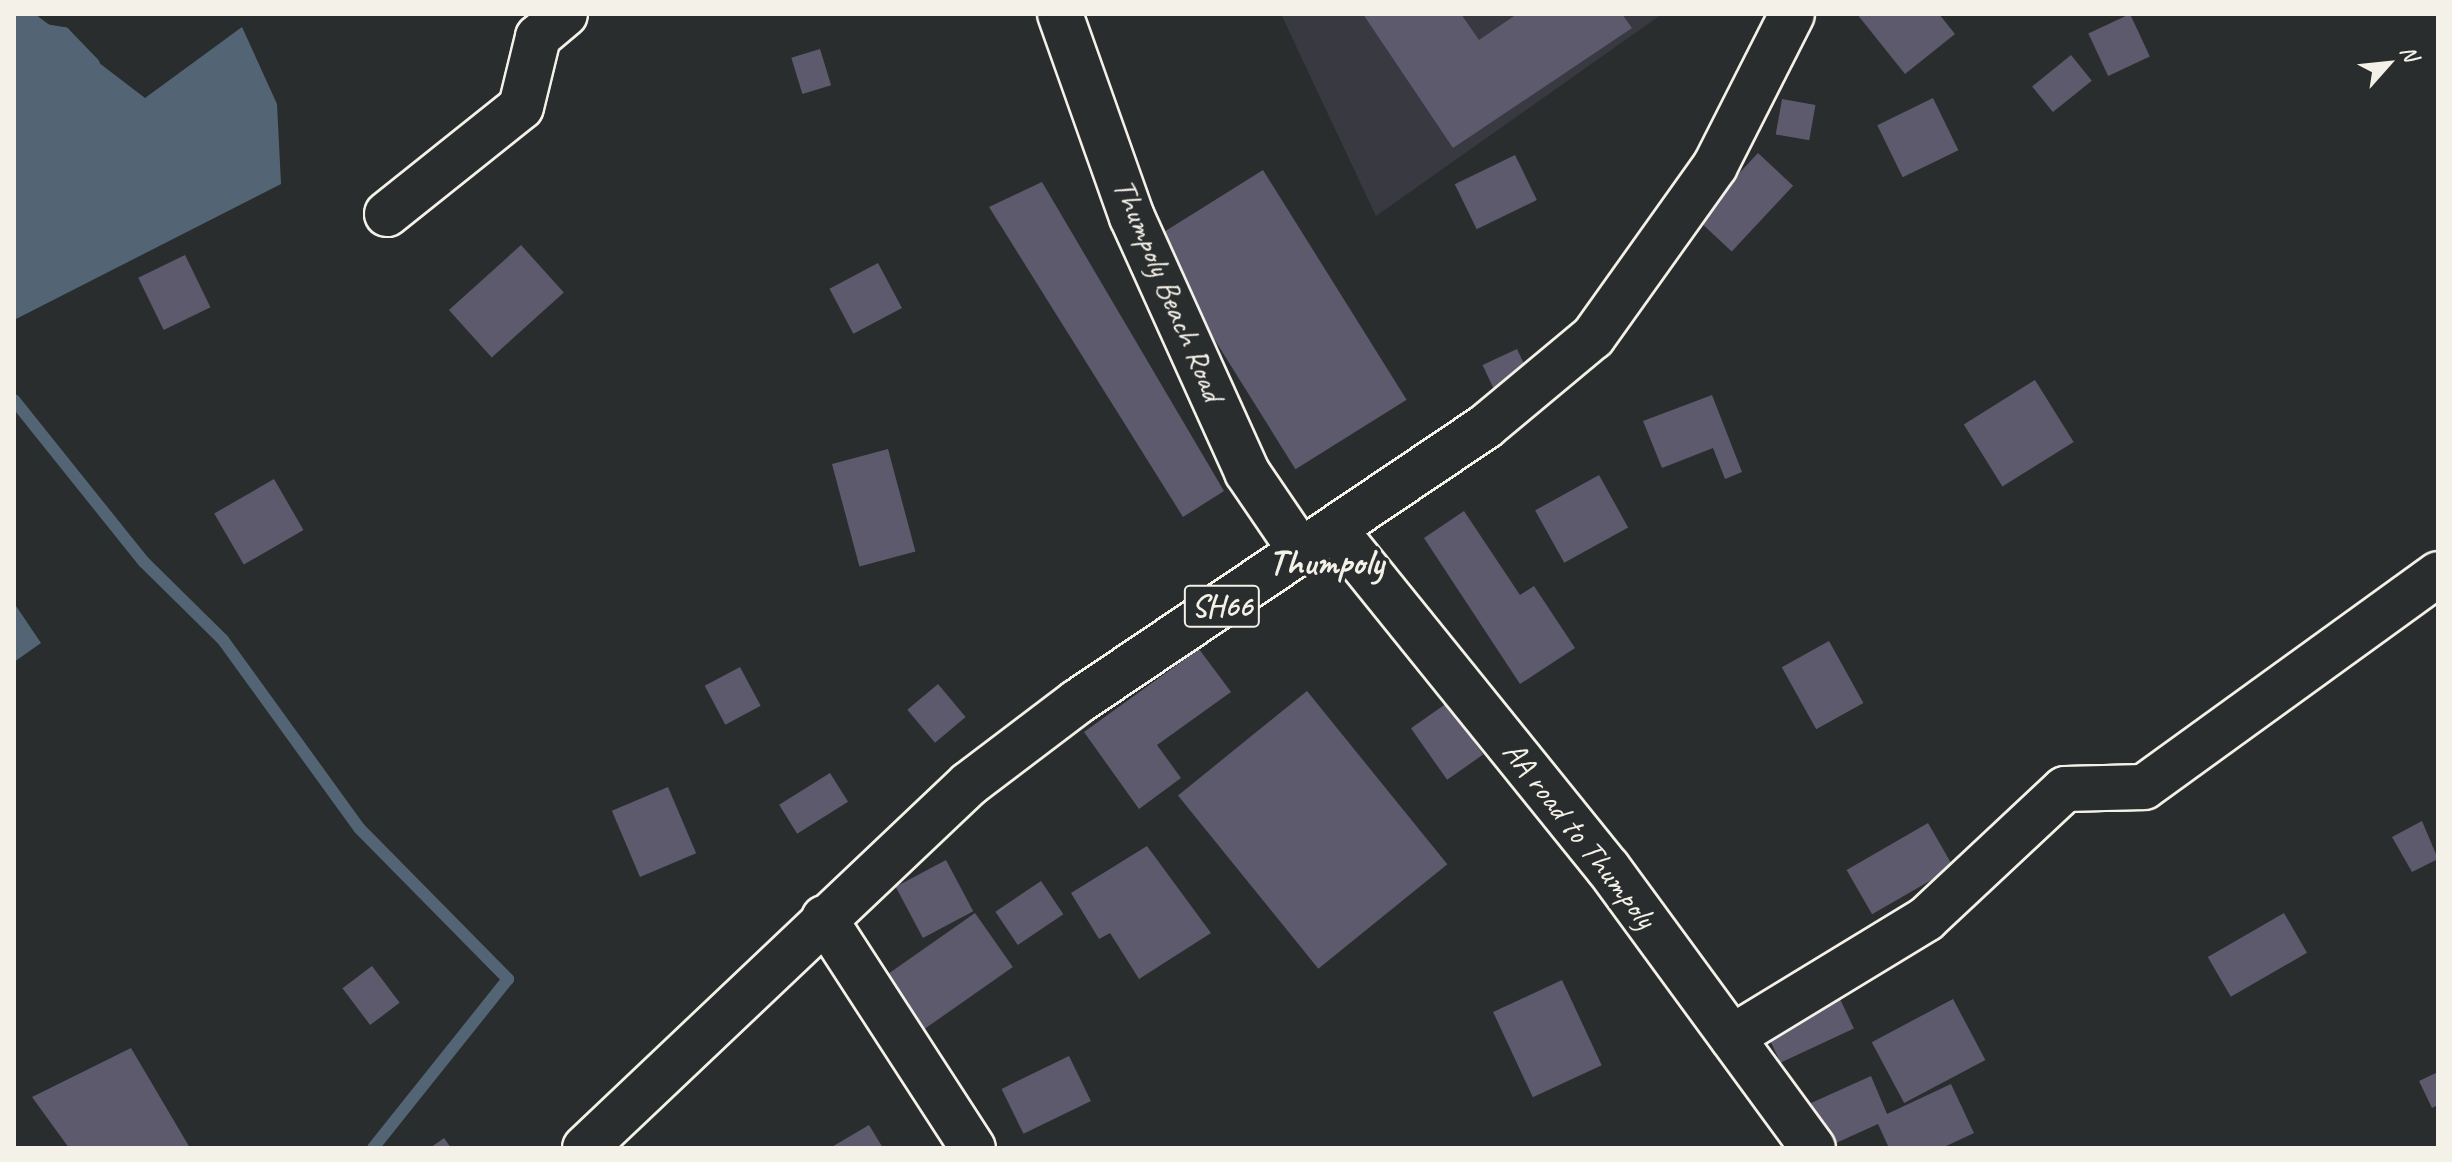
<!DOCTYPE html>
<style>
body{margin:0}
#map{position:relative;width:2452px;height:1162px;overflow:hidden;background:#2a2d2e;font-family:Caveat,sans-serif}
div>[style]{position:absolute}
[style*='--x']{left:calc(var(--x)*1px);top:calc(var(--y)*1px);width:calc(var(--w)*1px);rotate:calc(var(--a)*1deg)}
.built>*{inset:0;background:#393a41}
.water>*{inset:0;background:#536575}
.stream>*{height:12px;margin:-6px;padding:0 6px;transform-origin:6px;border-radius:6px;background:#536575}
.building>*{inset:0;background:#5c5a6c;transform-origin:0 0}
.roads{filter:drop-shadow(2px 0 #f4f1e8) drop-shadow(-2px 0 #f4f1e8) drop-shadow(0 2px #f4f1e8) drop-shadow(0 -2px #f4f1e8)}
.street>*{height:44px;margin:-22px;padding:0 22px;transform-origin:22px;border-radius:22px;background:#2a2d2e}
.secondary>*{height:44px;margin:-22px;padding:0 22px;transform-origin:22px;border-radius:22px;background:#2a2d2e}
.primary>*{height:44px;margin:-22px;padding:0 22px;transform-origin:22px;border-radius:22px;background:#2a2d2e}
span{translate:-50% -50%;white-space:nowrap;text-align:center;line-height:1.15;-webkit-text-stroke:7px #2a2d2e;paint-order:stroke}
.shield-label span{padding:2px 6px;background:#2a2d2e;border:2px solid;border-radius:6px;-webkit-text-stroke-width:0}
.shield-label{font-size:30px;color:#f4f1e8;font-weight:700}
.street-label{font-size:32px;color:#f4f1e8}
.quarter-label{font-size:36px;color:#f4f1e8;font-weight:700}
.frame{position:absolute;inset:0;border:16px solid #f4f1e8;pointer-events:none}
.north{position:absolute;left:2348px;top:24px;width:80px;height:80px;-webkit-text-stroke:6px #2a2d2e;paint-order:stroke;rotate:63deg;font-size:22px;font-weight:700;line-height:32px;text-align:center;color:#f4f1e8}
.north::after{content:'';display:block;margin:auto;width:28px;height:36px;background:#f4f1e8;clip-path:polygon(50% 0,100% 100%,50% 72%,0 100%)}
</style>
<div id="map">
<div class="built">
<div style="clip-path:polygon(1281px 14px,1662px 14px,1376px 216px)"></div>
</div>
<div class="water">
<div style="clip-path:polygon(14px 14px,35px 14px,145px 98px,242px 27px,277px 104px,281px 184px,14px 320px)"></div>
<div style="clip-path:polygon(14px 603px,41px 643px,14px 662px)"></div>
</div>
<div class="stream">
<div style="--x:14;--y:25;--w:51;--a:9.1"></div>
<div style="--x:64;--y:33;--w:43;--a:45.9"></div>
<div style="--x:14;--y:400;--w:208;--a:51.3"></div>
<div style="--x:144;--y:562;--w:111;--a:44.6"></div>
<div style="--x:223;--y:640;--w:233;--a:54.1"></div>
<div style="--x:360;--y:829;--w:211;--a:45.4"></div>
<div style="--x:508;--y:979;--w:216;--a:128.6"></div>
</div>
<div class="building">
<div style="clip-path:polygon(1363px 14px,1461px 14px,1479px 40px,1517px 14px,1622px 14px,1632px 28px,1453px 148px)"></div>
<div style="clip-path:polygon(1857px 14px,1939px 14px,1955px 34px,1905px 74px)"></div>
<div style="left:2130px;top:14px;width:47px;height:46px;rotate:65deg"></div>
<div style="left:820px;top:49px;width:38px;height:30px;rotate:73deg"></div>
<div style="left:2071px;top:55px;width:33px;height:50px;rotate:51deg"></div>
<div style="left:1933px;top:98px;width:58px;height:62px;rotate:64deg"></div>
<div style="left:1782px;top:99px;width:34px;height:36px;rotate:10deg"></div>
<div style="left:1758px;top:153px;width:48px;height:90px;rotate:43deg"></div>
<div style="left:1515px;top:155px;width:50px;height:67px;rotate:64deg"></div>
<div style="left:1263px;top:170px;width:271px;height:131px;rotate:58deg"></div>
<div style="clip-path:polygon(1042px 182px,1224px 491px,1183px 517px,989px 207px)"></div>
<div style="left:521px;top:245px;width:64px;height:97px;rotate:48deg"></div>
<div style="left:185px;top:255px;width:58px;height:52px;rotate:64deg"></div>
<div style="left:878px;top:263px;width:51px;height:55px;rotate:62deg"></div>
<div style="left:1517px;top:349px;width:29px;height:38px;rotate:65deg"></div>
<div style="left:2035px;top:380px;width:73px;height:84px;rotate:58deg"></div>
<div style="clip-path:polygon(1712px 395px,1742px 472px,1725px 479px,1713px 448px,1662px 468px,1643px 421px)"></div>
<div style="left:888px;top:449px;width:106px;height:58px;rotate:75deg"></div>
<div style="left:1599px;top:475px;width:60px;height:73px;rotate:61deg"></div>
<div style="left:274px;top:479px;width:59px;height:69px;rotate:60deg"></div>
<div style="clip-path:polygon(1464px 511px,1520px 595px,1534px 586px,1575px 648px,1520px 684px,1424px 538px)"></div>
<div style="left:1829px;top:641px;width:71px;height:54px;rotate:61deg"></div>
<div style="clip-path:polygon(1199px 649px,1231px 692px,1157px 745px,1181px 778px,1139px 809px,1084px 732px)"></div>
<div style="left:740px;top:667px;width:44px;height:40px;rotate:62deg"></div>
<div style="left:938px;top:684px;width:43px;height:40px;rotate:50deg"></div>
<div style="left:1307px;top:691px;width:223px;height:166px;rotate:51deg"></div>
<div style="left:1447px;top:703px;width:63px;height:44px;rotate:55deg"></div>
<div style="left:830px;top:773px;width:34px;height:60px;rotate:58deg"></div>
<div style="left:668px;top:787px;width:72px;height:61px;rotate:67deg"></div>
<div style="clip-path:polygon(2422px 821px,2438px 859px,2412px 872px,2392px 837px)"></div>
<div style="left:1928px;top:823px;width:51px;height:94px;rotate:60deg"></div>
<div style="clip-path:polygon(1147px 846px,1211px 933px,1139px 979px,1110px 933px,1099px 939px,1071px 893px)"></div>
<div style="left:946px;top:860px;width:58px;height:57px;rotate:62deg"></div>
<div style="left:1041px;top:881px;width:40px;height:55px;rotate:56deg"></div>
<div style="left:975px;top:913px;width:66px;height:111px;rotate:55deg"></div>
<div style="left:2284px;top:913px;width:46px;height:88px;rotate:60deg"></div>
<div style="left:372px;top:966px;width:46px;height:37px;rotate:53deg"></div>
<div style="left:1562px;top:980px;width:94px;height:76px;rotate:65deg"></div>
<div style="left:1834px;top:986px;width:47px;height:81px;rotate:65deg"></div>
<div style="left:1953px;top:999px;width:69px;height:92px;rotate:62deg"></div>
<div style="clip-path:polygon(131px 1048px,190px 1148px,69px 1148px,32px 1097px)"></div>
<div style="left:1069px;top:1056px;width:50px;height:75px;rotate:64deg"></div>
<div style="clip-path:polygon(2438px 1072px,2438px 1105px,2432px 1108px,2419px 1081px)"></div>
<div style="clip-path:polygon(1871px 1076px,1887px 1114px,1951px 1084px,1974px 1133px,1942px 1148px,1889px 1148px,1878px 1124px,1825px 1148px,1800px 1108px)"></div>
<div style="clip-path:polygon(869px 1125px,883px 1148px,830px 1148px)"></div>
<div style="clip-path:polygon(444px 1138px,451px 1148px,430px 1148px)"></div>
</div>
<div class="roads">
<div class="street">
<div style="--x:387;--y:214;--w:171;--a:-38.6"></div>
<div style="--x:521;--y:107;--w:72;--a:-76.3"></div>
<div style="--x:538;--y:37;--w:35;--a:-40"></div>
<div style="--x:824;--y:918;--w:274;--a:57.1"></div>
<div style="--x:1732;--y:1037;--w:227;--a:-31.3"></div>
<div style="--x:1926;--y:919;--w:190;--a:-43.1"></div>
<div style="--x:2065;--y:789;--w:79;--a:-1.5"></div>
<div style="--x:2144;--y:787;--w:363;--a:-35.9"></div>
</div>
<div class="secondary">
<div style="--x:1060;--y:14;--w:215;--a:70.5"></div>
<div style="--x:1132;--y:217;--w:280;--a:65.7"></div>
<div style="--x:1247;--y:472;--w:98;--a:55.8"></div>
<div style="--x:1335;--y:530;--w:434;--a:51.1"></div>
<div style="--x:1608;--y:868;--w:347;--a:53.8"></div>
</div>
<div class="primary">
<div style="--x:585;--y:1148;--w:529;--a:-43.47"></div>
<div style="--x:969;--y:784;--w:136;--a:-37.2"></div>
<div style="--x:1077;--y:702;--w:493;--a:-34"></div>
<div style="--x:1486;--y:426;--w:139;--a:-39.8"></div>
<div style="--x:1593;--y:337;--w:210;--a:-54.5"></div>
<div style="--x:1715;--y:166;--w:170;--a:-63.1"></div>
</div>
</div>
<div class="shield-label">
<span style="left:1222px;top:606px">SH66</span>
</div>
<div class="street-label">
<span style="left:1168px;top:290px;rotate:67deg">Thumpoly Beach Road</span>
<span style="left:1579px;top:835px;rotate:52deg">AA road to Thumpoly</span>
</div>
<div class="quarter-label">
<span style="left:1326px;top:563px">Thumpoly</span>
</div>
<div class="frame"></div>
<div class="north">N</div>
</div>
